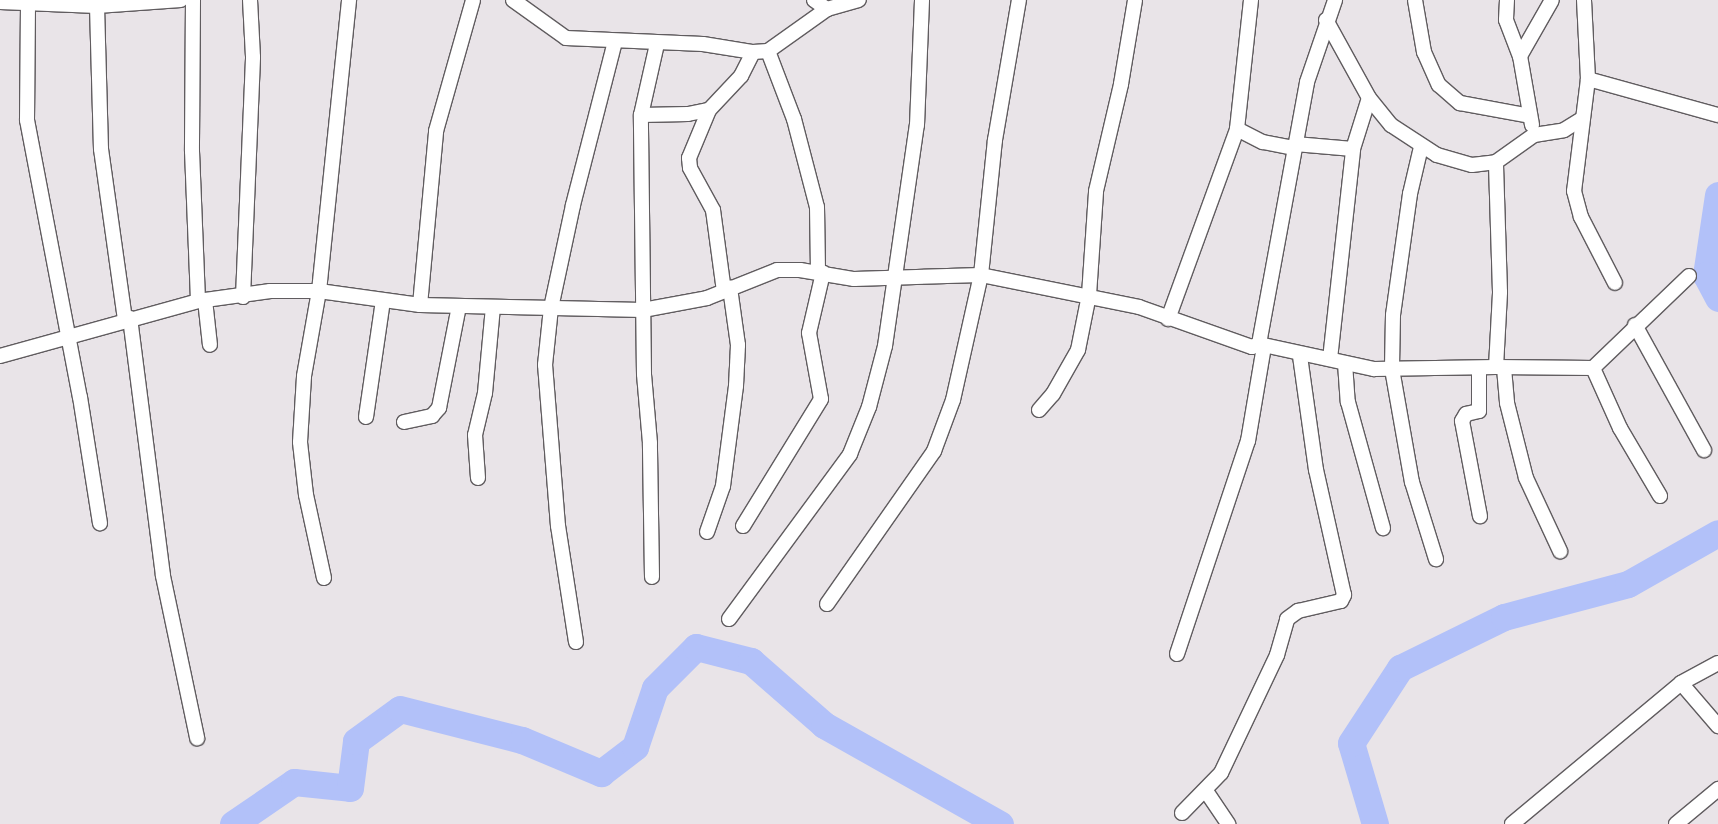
<!DOCTYPE html>
<style>
body{margin:0}
#map{position:relative;width:1718px;height:824px;overflow:hidden;background:#e9e4e8;font-family:Manrope,sans-serif}
div>[style]{position:absolute}
[style*='--x']{left:calc(var(--x)*1px);top:calc(var(--y)*1px);width:calc(var(--w)*1px);rotate:calc(var(--a)*1deg)}
.river>*{height:27px;margin:-13.5px;padding:0 13.5px;transform-origin:13.5px;border-radius:13.5px;background:#b2c1f9}
.roads{filter:drop-shadow(1px 0 #605c5f) drop-shadow(-1px 0 #605c5f) drop-shadow(0 1px #605c5f) drop-shadow(0 -1px #605c5f)}
.minor>*{height:14px;margin:-7px;padding:0 7px;transform-origin:7px;border-radius:7px;background:#fff}
span{translate:-50% -50%;white-space:nowrap;text-align:center;line-height:1.15;-webkit-text-stroke:4px #fff;paint-order:stroke}
</style>
<div id="map">
<div class="river">
<div style="--x:1718;--y:195;--w:81;--a:98.5"></div>
<div style="--x:1706;--y:275;--w:26;--a:62"></div>
<div style="--x:233;--y:824;--w:74;--a:-34.5"></div>
<div style="--x:294;--y:782;--w:56;--a:6.1"></div>
<div style="--x:350;--y:788;--w:47;--a:-82.7"></div>
<div style="--x:356;--y:741;--w:54;--a:-36"></div>
<div style="--x:400;--y:709;--w:126;--a:14.3"></div>
<div style="--x:522;--y:740;--w:86;--a:22.7"></div>
<div style="--x:601;--y:773;--w:43;--a:-37.4"></div>
<div style="--x:635;--y:747;--w:62;--a:-71.3"></div>
<div style="--x:655;--y:688;--w:58;--a:-45"></div>
<div style="--x:696;--y:647;--w:57;--a:14.3"></div>
<div style="--x:751;--y:661;--w:97;--a:41.2"></div>
<div style="--x:824;--y:725;--w:202;--a:29.4"></div>
<div style="--x:1375;--y:824;--w:84;--a:-106.5"></div>
<div style="--x:1351;--y:743;--w:90;--a:-56.8"></div>
<div style="--x:1400;--y:668;--w:116;--a:-26.1"></div>
<div style="--x:1504;--y:617;--w:128;--a:-14.9"></div>
<div style="--x:1628;--y:584;--w:103;--a:-29.5"></div>
</div>
<div class="roads">
<div class="minor">
<div style="--x:193;--y:0;--w:151;--a:90.4"></div>
<div style="--x:192;--y:151;--w:150;--a:87.7"></div>
<div style="--x:513;--y:0;--w:65;--a:35.6"></div>
<div style="--x:566;--y:38;--w:137;--a:2.5"></div>
<div style="--x:703;--y:44;--w:51;--a:9.1"></div>
<div style="--x:753;--y:52;--w:15;--a:-4"></div>
<div style="--x:768;--y:51;--w:72;--a:-35.4"></div>
<div style="--x:827;--y:9;--w:33;--a:-16"></div>
<div style="--x:814;--y:0;--w:16;--a:35"></div>
<div style="--x:1415;--y:0;--w:53;--a:80.2"></div>
<div style="--x:1424;--y:52;--w:36;--a:66"></div>
<div style="--x:1439;--y:85;--w:28;--a:41"></div>
<div style="--x:1460;--y:103;--w:71;--a:10.5"></div>
<div style="--x:1507;--y:0;--w:20;--a:93"></div>
<div style="--x:1506;--y:20;--w:39;--a:69"></div>
<div style="--x:1520;--y:56;--w:70;--a:80.1"></div>
<div style="--x:1584;--y:0;--w:79;--a:87.1"></div>
<div style="--x:1588;--y:79;--w:113;--a:97.1"></div>
<div style="--x:1574;--y:191;--w:27;--a:75"></div>
<div style="--x:1581;--y:217;--w:74;--a:62.7"></div>
<div style="--x:0;--y:2;--w:97;--a:2.4"></div>
<div style="--x:97;--y:6;--w:84;--a:-4.1"></div>
<div style="--x:28;--y:5;--w:115;--a:90.5"></div>
<div style="--x:27;--y:120;--w:282;--a:79.2"></div>
<div style="--x:80;--y:397;--w:128;--a:81"></div>
<div style="--x:97;--y:6;--w:143;--a:88.4"></div>
<div style="--x:101;--y:149;--w:172;--a:82"></div>
<div style="--x:1326;--y:20;--w:89;--a:61.1"></div>
<div style="--x:1369;--y:98;--w:35;--a:51"></div>
<div style="--x:1391;--y:125;--w:55;--a:33.1"></div>
<div style="--x:1437;--y:155;--w:36;--a:16"></div>
<div style="--x:1472;--y:165;--w:24;--a:-7"></div>
<div style="--x:1496;--y:162;--w:47;--a:-35.4"></div>
<div style="--x:1534;--y:135;--w:30;--a:-9"></div>
<div style="--x:1564;--y:130;--w:22;--a:-32"></div>
<div style="--x:768;--y:51;--w:73;--a:69.1"></div>
<div style="--x:794;--y:119;--w:91;--a:75.4"></div>
<div style="--x:817;--y:207;--w:65;--a:89.1"></div>
<div style="--x:1520;--y:56;--w:64;--a:-60.3"></div>
<div style="--x:1588;--y:79;--w:135;--a:15.5"></div>
<div style="--x:709;--y:110;--w:52;--a:112.6"></div>
<div style="--x:689;--y:158;--w:10;--a:84"></div>
<div style="--x:690;--y:168;--w:48;--a:61.3"></div>
<div style="--x:713;--y:210;--w:82;--a:82.3"></div>
<div style="--x:641;--y:115;--w:47;--a:-1.2"></div>
<div style="--x:688;--y:114;--w:21;--a:-11"></div>
<div style="--x:709;--y:110;--w:47;--a:-46.7"></div>
<div style="--x:741;--y:76;--w:27;--a:-63"></div>
<div style="--x:1237;--y:129;--w:29;--a:27"></div>
<div style="--x:1263;--y:142;--w:32;--a:11"></div>
<div style="--x:1295;--y:144;--w:58;--a:4.9"></div>
<div style="--x:1421;--y:147;--w:48;--a:103.2"></div>
<div style="--x:1410;--y:194;--w:122;--a:98"></div>
<div style="--x:1393;--y:315;--w:54;--a:91.1"></div>
<div style="--x:1392;--y:369;--w:115;--a:80"></div>
<div style="--x:1412;--y:482;--w:81;--a:72.7"></div>
<div style="--x:243;--y:297;--w:240;--a:-87.6"></div>
<div style="--x:253;--y:57;--w:57;--a:-93"></div>
<div style="--x:205;--y:300;--w:45;--a:83.7"></div>
<div style="--x:420;--y:305;--w:175;--a:-84.7"></div>
<div style="--x:436;--y:131;--w:136;--a:-74.2"></div>
<div style="--x:130;--y:318;--w:260;--a:82.7"></div>
<div style="--x:163;--y:576;--w:166;--a:78.1"></div>
<div style="--x:1168;--y:319;--w:202;--a:-70"></div>
<div style="--x:1237;--y:129;--w:130;--a:-83.8"></div>
<div style="--x:1635;--y:325;--w:143;--a:61.1"></div>
<div style="--x:1259;--y:344;--w:266;--a:-79.6"></div>
<div style="--x:1307;--y:82;--w:87;--a:-71.1"></div>
<div style="--x:0;--y:356;--w:205;--a:-15.5"></div>
<div style="--x:198;--y:301;--w:73;--a:-7.9"></div>
<div style="--x:270;--y:291;--w:49;--a:0"></div>
<div style="--x:319;--y:291;--w:102;--a:7.9"></div>
<div style="--x:420;--y:305;--w:223;--a:1.3"></div>
<div style="--x:643;--y:310;--w:65;--a:-10.6"></div>
<div style="--x:707;--y:298;--w:75;--a:-21.8"></div>
<div style="--x:777;--y:270;--w:23;--a:0"></div>
<div style="--x:800;--y:270;--w:55;--a:9.5"></div>
<div style="--x:854;--y:279;--w:127;--a:-1.8"></div>
<div style="--x:981;--y:275;--w:161;--a:11.4"></div>
<div style="--x:1139;--y:307;--w:120;--a:19.5"></div>
<div style="--x:1252;--y:347;--w:8;--a:-23"></div>
<div style="--x:1259;--y:344;--w:118;--a:12.3"></div>
<div style="--x:1374;--y:369;--w:122;--a:-0.9"></div>
<div style="--x:1496;--y:367;--w:75;--a:-86.9"></div>
<div style="--x:1500;--y:292;--w:130;--a:-91.8"></div>
<div style="--x:1330;--y:359;--w:211;--a:-83.7"></div>
<div style="--x:1353;--y:149;--w:53;--a:-72.6"></div>
<div style="--x:1345;--y:363;--w:39;--a:86"></div>
<div style="--x:1348;--y:402;--w:131;--a:74.5"></div>
<div style="--x:1496;--y:367;--w:97;--a:0.6"></div>
<div style="--x:1593;--y:368;--w:133;--a:-43.8"></div>
<div style="--x:1479;--y:368;--w:43;--a:90"></div>
<div style="--x:1479;--y:411;--w:13;--a:167"></div>
<div style="--x:1466;--y:414;--w:8;--a:120"></div>
<div style="--x:1462;--y:421;--w:97;--a:79.3"></div>
<div style="--x:1504;--y:368;--w:35;--a:85"></div>
<div style="--x:1507;--y:403;--w:77;--a:75.8"></div>
<div style="--x:1526;--y:478;--w:81;--a:65"></div>
<div style="--x:1593;--y:368;--w:66;--a:65.8"></div>
<div style="--x:1620;--y:428;--w:79;--a:59.5"></div>
<div style="--x:1039;--y:410;--w:21;--a:-49"></div>
<div style="--x:1053;--y:394;--w:51;--a:-60.4"></div>
<div style="--x:1078;--y:350;--w:56;--a:-78.7"></div>
<div style="--x:1089;--y:295;--w:104;--a:-86.1"></div>
<div style="--x:1096;--y:191;--w:110;--a:-76.8"></div>
<div style="--x:1121;--y:84;--w:85;--a:-80.5"></div>
<div style="--x:366;--y:417;--w:117;--a:-81.7"></div>
<div style="--x:404;--y:422;--w:29;--a:-12"></div>
<div style="--x:432;--y:416;--w:11;--a:-49"></div>
<div style="--x:439;--y:408;--w:104;--a:-78.9"></div>
<div style="--x:478;--y:478;--w:43;--a:-94"></div>
<div style="--x:475;--y:435;--w:43;--a:-76.6"></div>
<div style="--x:485;--y:393;--w:86;--a:-84.7"></div>
<div style="--x:743;--y:526;--w:149;--a:-58.4"></div>
<div style="--x:821;--y:399;--w:67;--a:-100.3"></div>
<div style="--x:809;--y:333;--w:62;--a:-76.9"></div>
<div style="--x:707;--y:532;--w:49;--a:-70.8"></div>
<div style="--x:723;--y:486;--w:101;--a:-82.6"></div>
<div style="--x:736;--y:386;--w:41;--a:-87.2"></div>
<div style="--x:738;--y:345;--w:58;--a:-98"></div>
<div style="--x:652;--y:577;--w:134;--a:-90.9"></div>
<div style="--x:650;--y:443;--w:69;--a:-95"></div>
<div style="--x:644;--y:374;--w:259;--a:-90.7"></div>
<div style="--x:641;--y:115;--w:73;--a:-77.3"></div>
<div style="--x:324;--y:578;--w:85;--a:-102.2"></div>
<div style="--x:306;--y:495;--w:53;--a:-96.5"></div>
<div style="--x:300;--y:442;--w:66;--a:-86.5"></div>
<div style="--x:304;--y:376;--w:86;--a:-80"></div>
<div style="--x:319;--y:291;--w:293;--a:-84.1"></div>
<div style="--x:827;--y:604;--w:187;--a:-55"></div>
<div style="--x:934;--y:451;--w:54;--a:-69.6"></div>
<div style="--x:953;--y:400;--w:128;--a:-77.4"></div>
<div style="--x:981;--y:275;--w:136;--a:-84.1"></div>
<div style="--x:995;--y:140;--w:142;--a:-80.3"></div>
<div style="--x:729;--y:619;--w:205;--a:-53.7"></div>
<div style="--x:850;--y:454;--w:51;--a:-68"></div>
<div style="--x:869;--y:407;--w:63;--a:-75.3"></div>
<div style="--x:885;--y:346;--w:223;--a:-81.8"></div>
<div style="--x:917;--y:125;--w:125;--a:-87.7"></div>
<div style="--x:576;--y:642;--w:117;--a:-98.8"></div>
<div style="--x:558;--y:526;--w:162;--a:-94.6"></div>
<div style="--x:545;--y:365;--w:57;--a:-84"></div>
<div style="--x:551;--y:308;--w:105;--a:-77.9"></div>
<div style="--x:573;--y:205;--w:168;--a:-75.6"></div>
<div style="--x:1177;--y:654;--w:225;--a:-71.6"></div>
<div style="--x:1248;--y:441;--w:96;--a:-80.4"></div>
<div style="--x:1681;--y:683;--w:57;--a:49.3"></div>
<div style="--x:1206;--y:791;--w:40;--a:56"></div>
<div style="--x:1182;--y:813;--w:56;--a:-45.7"></div>
<div style="--x:1221;--y:773;--w:131;--a:-64.6"></div>
<div style="--x:1277;--y:655;--w:37;--a:-74"></div>
<div style="--x:1287;--y:619;--w:14;--a:-36"></div>
<div style="--x:1298;--y:611;--w:44;--a:-13.1"></div>
<div style="--x:1341;--y:601;--w:7;--a:-63"></div>
<div style="--x:1344;--y:595;--w:128;--a:-102.6"></div>
<div style="--x:1316;--y:470;--w:115;--a:-98"></div>
<div style="--x:1512;--y:824;--w:220;--a:-39.8"></div>
<div style="--x:1681;--y:683;--w:42;--a:-28.4"></div>
<div style="--x:1676;--y:824;--w:55;--a:-39.8"></div>
</div>
</div>
</div>
